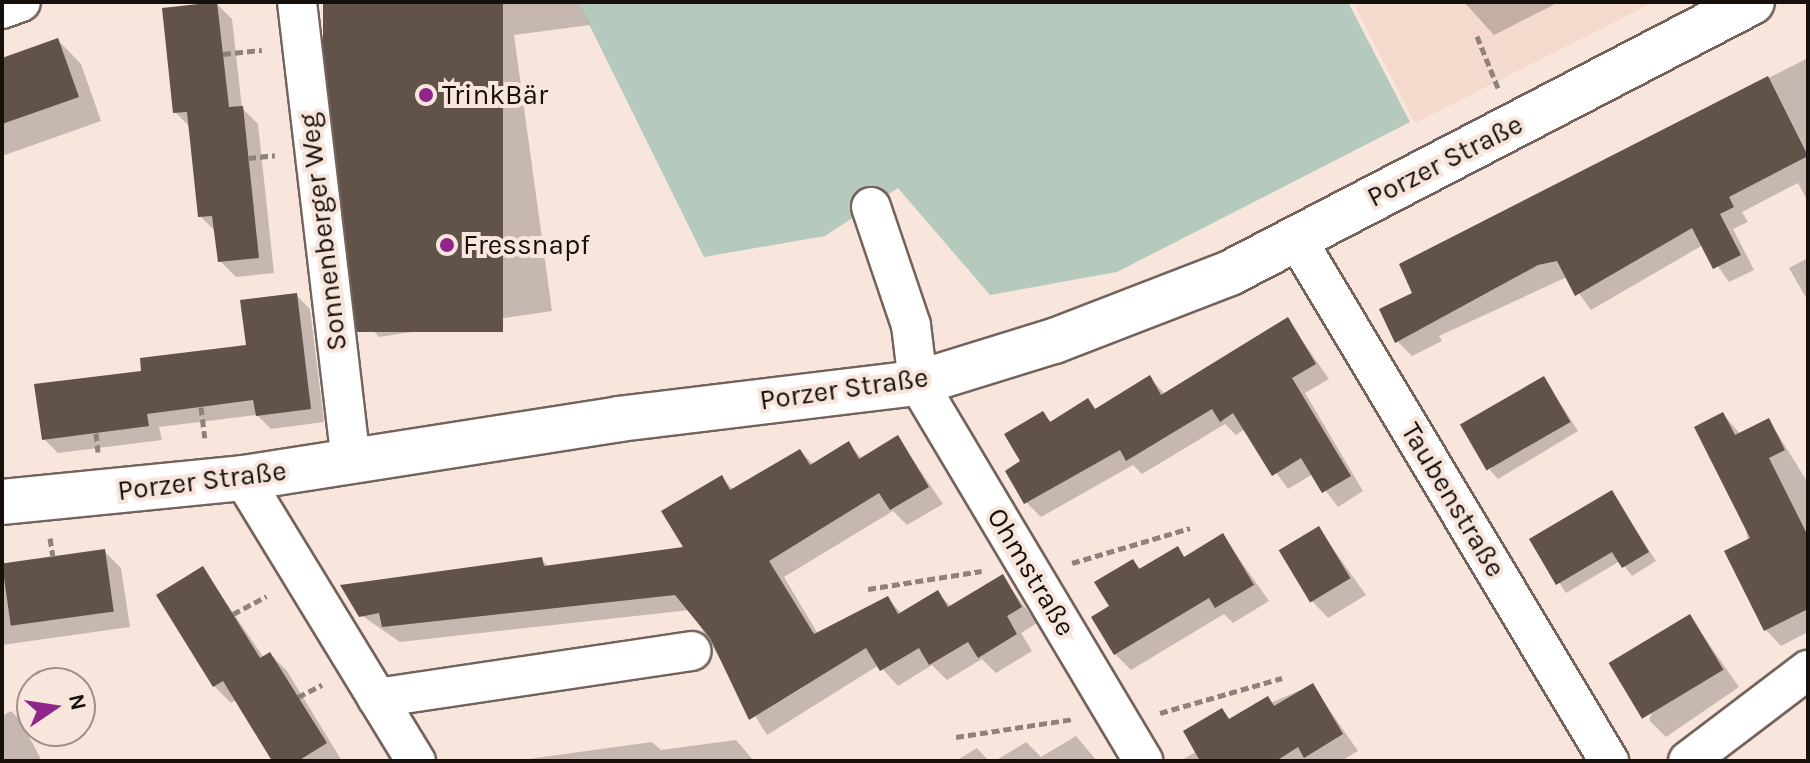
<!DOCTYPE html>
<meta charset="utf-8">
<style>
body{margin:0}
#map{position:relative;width:1810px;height:763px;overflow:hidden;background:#f8e6dc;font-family:Karla,sans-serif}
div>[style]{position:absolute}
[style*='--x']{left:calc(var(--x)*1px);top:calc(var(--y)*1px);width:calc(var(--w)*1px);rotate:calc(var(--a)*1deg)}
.built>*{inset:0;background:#f4dacd}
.green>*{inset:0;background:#b5cabd}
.shadow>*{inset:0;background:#0003}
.building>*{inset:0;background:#61524a;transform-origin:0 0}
.path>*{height:5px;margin-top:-2.5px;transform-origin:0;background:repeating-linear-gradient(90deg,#8e827b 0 8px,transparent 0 12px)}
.roads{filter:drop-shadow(2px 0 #73635b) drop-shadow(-2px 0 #73635b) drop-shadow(0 2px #73635b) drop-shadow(0 -2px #73635b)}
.minor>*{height:38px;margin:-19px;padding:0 19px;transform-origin:19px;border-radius:19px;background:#fff}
.secondary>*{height:44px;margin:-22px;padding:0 22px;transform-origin:22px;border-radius:22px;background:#fff}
.dots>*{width:22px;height:22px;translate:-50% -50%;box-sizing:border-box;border:4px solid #f8e6dc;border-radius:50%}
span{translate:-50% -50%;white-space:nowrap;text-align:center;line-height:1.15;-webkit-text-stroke:8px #f8e6dc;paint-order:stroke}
.poi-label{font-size:28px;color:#16100d}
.left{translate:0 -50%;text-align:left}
.street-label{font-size:28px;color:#16100d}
.frame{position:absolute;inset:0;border:4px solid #16100d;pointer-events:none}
.north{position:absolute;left:16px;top:667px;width:80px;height:80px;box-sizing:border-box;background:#f8e6dc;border:2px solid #9e9089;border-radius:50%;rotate:77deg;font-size:22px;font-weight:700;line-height:32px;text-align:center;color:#16100d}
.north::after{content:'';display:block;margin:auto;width:28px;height:36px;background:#90268a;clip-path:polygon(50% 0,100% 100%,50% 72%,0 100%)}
</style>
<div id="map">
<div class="built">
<div style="clip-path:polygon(1353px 2px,1654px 2px,1415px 123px)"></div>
</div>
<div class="green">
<div style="clip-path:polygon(578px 2px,1348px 2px,1410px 122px,1117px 272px,990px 295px,898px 188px,825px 236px,704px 257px)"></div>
</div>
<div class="shadow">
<div style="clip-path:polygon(325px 2px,578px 2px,590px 25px,514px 35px,552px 311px,379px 337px,371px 328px)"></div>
<div style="clip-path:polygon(1464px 2px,1559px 2px,1494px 35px)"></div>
<div style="clip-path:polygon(217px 4px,232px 19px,242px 108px,258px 124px,274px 273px,236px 277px,220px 261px,216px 232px,200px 216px,190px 127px,175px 112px)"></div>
<div style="clip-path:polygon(58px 40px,81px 64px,101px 121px,2px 156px,2px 60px)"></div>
<div style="clip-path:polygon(1808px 58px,1808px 202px,1798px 183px,1742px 212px,1748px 222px,1733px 229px,1754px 270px,1729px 282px,1703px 245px,1591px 310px,1567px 277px,1439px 336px,1442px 341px,1412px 356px,1397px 341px,1415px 294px,1401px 265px)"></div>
<div style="clip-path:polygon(1808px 258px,1808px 301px,1789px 268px)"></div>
<div style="clip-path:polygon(296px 295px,310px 309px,324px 422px,271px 429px,257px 415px,159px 427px,162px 440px,58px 453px,44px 439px,248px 346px)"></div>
<div style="clip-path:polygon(1288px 320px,1329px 379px,1305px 393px,1363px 491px,1338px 507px,1313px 474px,1288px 489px,1245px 429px,1236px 435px,1225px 424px,1142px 474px,1133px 465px,1041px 517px,1026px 502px,1023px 462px,1043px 413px,1052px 423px,1088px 401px,1097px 410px,1150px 378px,1165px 394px)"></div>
<div style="clip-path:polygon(1544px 378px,1578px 431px,1498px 479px,1490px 470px)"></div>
<div style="clip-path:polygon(1723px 414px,1741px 435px,1769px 420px,1808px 483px,1808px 632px,1781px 646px,1766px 630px)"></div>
<div style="clip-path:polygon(898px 438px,943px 504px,907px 525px,893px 511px,784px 577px,818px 634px,888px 599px,902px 614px,937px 593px,952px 607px,1002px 577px,1037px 623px,1021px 633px,1032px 651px,996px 673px,982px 659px,947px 680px,932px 665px,898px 686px,879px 665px,767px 735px,690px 610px,400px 642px,361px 615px,541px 559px,549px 567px,686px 549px,721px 478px,734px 490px,800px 451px,814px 465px,848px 444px,863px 459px)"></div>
<div style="clip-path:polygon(1612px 493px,1656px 561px,1632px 576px,1620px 561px,1566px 593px,1532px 540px)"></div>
<div style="clip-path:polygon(1319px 529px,1366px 595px,1328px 618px,1312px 601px)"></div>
<div style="clip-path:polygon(1223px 536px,1269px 601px,1233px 623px,1224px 614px,1131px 670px,1115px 654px,1111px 607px,1132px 561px,1142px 570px,1178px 549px,1186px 558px)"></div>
<div style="clip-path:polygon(104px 551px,121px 568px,130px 627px,2px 645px,2px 566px)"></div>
<div style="clip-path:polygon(203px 569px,264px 658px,270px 654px,287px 671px,342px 761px,274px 761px,236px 700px,231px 703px,214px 686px)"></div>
<div style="clip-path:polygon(1690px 617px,1739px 687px,1666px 737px,1649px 720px)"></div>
<div style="clip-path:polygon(1312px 685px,1358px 751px,1341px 761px,1182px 760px,1197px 751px,1221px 711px,1231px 720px)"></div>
<div style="clip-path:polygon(11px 711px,20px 720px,42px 761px,2px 761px,2px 716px)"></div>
<div style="clip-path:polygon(1076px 736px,1097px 761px,995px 761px,1026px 742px,1041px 757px)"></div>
<div style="clip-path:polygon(736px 740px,754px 761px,514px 761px,652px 742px,661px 750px)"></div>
<div style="clip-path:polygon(977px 748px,989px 761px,956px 761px)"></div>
</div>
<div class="building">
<div style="clip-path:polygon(217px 2px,229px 107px,243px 106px,259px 258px,218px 262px,212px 216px,198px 217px,187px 112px,173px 113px,162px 8px)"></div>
<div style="left:323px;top:2px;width:180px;height:330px"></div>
<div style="clip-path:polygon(58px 38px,79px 97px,2px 124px,2px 58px)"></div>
<div style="clip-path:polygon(1768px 76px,1808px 156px,1729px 197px,1734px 207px,1720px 214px,1741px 255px,1713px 269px,1692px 228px,1575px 296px,1557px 261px,1538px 265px,1395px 343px,1379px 309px,1412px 293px,1399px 264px)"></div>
<div style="clip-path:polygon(297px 293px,311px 409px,256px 416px,253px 400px,147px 414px,149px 426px,42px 440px,34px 384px,141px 371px,140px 358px,246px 345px,240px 300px)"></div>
<div style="clip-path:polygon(1288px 317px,1316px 364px,1292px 378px,1351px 476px,1322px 493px,1301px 458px,1272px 476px,1233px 413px,1220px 422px,1212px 409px,1126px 461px,1120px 450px,1024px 504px,1005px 471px,1020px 461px,1004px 434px,1043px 411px,1050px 422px,1088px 398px,1095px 409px,1150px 375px,1161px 395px)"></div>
<div style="left:1544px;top:376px;width:53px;height:97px;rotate:60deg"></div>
<div style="clip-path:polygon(1723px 412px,1735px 435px,1769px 418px,1785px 450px,1769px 458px,1808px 536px,1808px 609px,1764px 631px,1724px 551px,1750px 538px,1694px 427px)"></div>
<div style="clip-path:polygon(898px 435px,929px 487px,890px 510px,879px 493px,769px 561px,814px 634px,888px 596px,898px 614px,938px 590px,948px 607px,1003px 574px,1022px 607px,1007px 616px,1017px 634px,978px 658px,968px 642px,929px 665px,919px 648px,880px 671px,866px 648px,749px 720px,710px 638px,675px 595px,382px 627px,379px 613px,359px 617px,340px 585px,542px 557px,544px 566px,683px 547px,661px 511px,722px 475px,730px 490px,800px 449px,810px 465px,849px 441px,859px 459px)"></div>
<div style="clip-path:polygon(1612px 490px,1649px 552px,1622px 568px,1612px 552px,1556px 585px,1529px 539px)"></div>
<div style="left:1319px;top:526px;width:61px;height:47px;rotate:59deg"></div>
<div style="clip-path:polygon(1223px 533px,1254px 585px,1215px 608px,1209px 598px,1114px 655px,1091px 617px,1109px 606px,1094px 582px,1133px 559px,1139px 569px,1178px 546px,1184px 557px)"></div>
<div style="left:105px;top:549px;width:63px;height:104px;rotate:82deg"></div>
<div style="clip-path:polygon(203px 566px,260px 658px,270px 652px,327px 743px,298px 761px,272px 761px,223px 681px,213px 687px,156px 595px)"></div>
<div style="left:1690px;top:614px;width:65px;height:95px;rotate:59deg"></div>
<div style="clip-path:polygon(1313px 683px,1343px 734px,1304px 758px,1298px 747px,1276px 761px,1200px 761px,1183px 731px,1222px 708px,1229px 719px,1268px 696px,1274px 706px)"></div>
</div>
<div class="path">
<div style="--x:1477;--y:36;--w:56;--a:68"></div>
<div style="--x:223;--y:54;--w:39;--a:-6"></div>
<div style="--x:248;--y:158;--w:27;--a:-6"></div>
<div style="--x:201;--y:407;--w:31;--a:83"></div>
<div style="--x:96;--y:433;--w:19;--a:84"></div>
<div style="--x:50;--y:538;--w:19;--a:81"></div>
<div style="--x:1072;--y:563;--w:123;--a:-16.5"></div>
<div style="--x:868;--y:589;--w:115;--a:-9"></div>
<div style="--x:233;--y:614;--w:38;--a:-28"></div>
<div style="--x:298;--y:697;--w:27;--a:-27"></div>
<div style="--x:1160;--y:713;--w:127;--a:-16"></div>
<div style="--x:956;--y:737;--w:118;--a:-8.7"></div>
</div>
<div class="roads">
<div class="minor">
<div style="--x:297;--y:2;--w:463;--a:83.3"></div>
<div style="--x:2;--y:9;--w:20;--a:-20"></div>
<div style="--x:871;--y:207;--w:125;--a:71.3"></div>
<div style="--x:911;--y:325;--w:58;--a:83.1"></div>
<div style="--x:918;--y:383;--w:440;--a:59.2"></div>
<div style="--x:1296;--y:238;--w:610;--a:59.1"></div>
<div style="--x:243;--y:478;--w:332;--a:58.6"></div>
<div style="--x:377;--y:698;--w:318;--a:-8.5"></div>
<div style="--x:1688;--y:761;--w:151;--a:-37.2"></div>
</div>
<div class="secondary">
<div style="--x:2;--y:502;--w:242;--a:-5.7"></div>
<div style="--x:243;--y:478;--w:381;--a:-8.9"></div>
<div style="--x:619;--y:419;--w:301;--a:-6.9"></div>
<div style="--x:918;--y:383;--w:142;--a:-17.2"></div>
<div style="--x:1054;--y:341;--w:189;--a:-21.1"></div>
<div style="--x:1230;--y:273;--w:588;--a:-27.44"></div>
</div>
</div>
<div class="dots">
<div style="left:426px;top:95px;background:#90268a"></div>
<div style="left:447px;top:245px;background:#90268a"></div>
</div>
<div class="poi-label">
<span class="left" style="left:442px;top:95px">TrinkBär</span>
<span class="left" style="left:463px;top:245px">Fressnapf</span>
</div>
<div class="street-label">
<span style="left:1445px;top:161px;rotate:-27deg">Porzer Straße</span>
<span style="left:323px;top:232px;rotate:-97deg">Sonnenberger Weg</span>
<span style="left:844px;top:389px;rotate:-8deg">Porzer Straße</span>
<span style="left:202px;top:481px;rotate:-7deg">Porzer Straße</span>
<span style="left:1453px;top:500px;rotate:59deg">Taubenstraße</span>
<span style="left:1031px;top:572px;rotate:59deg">Ohmstraße</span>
</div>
<div class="frame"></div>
<div class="north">N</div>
</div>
